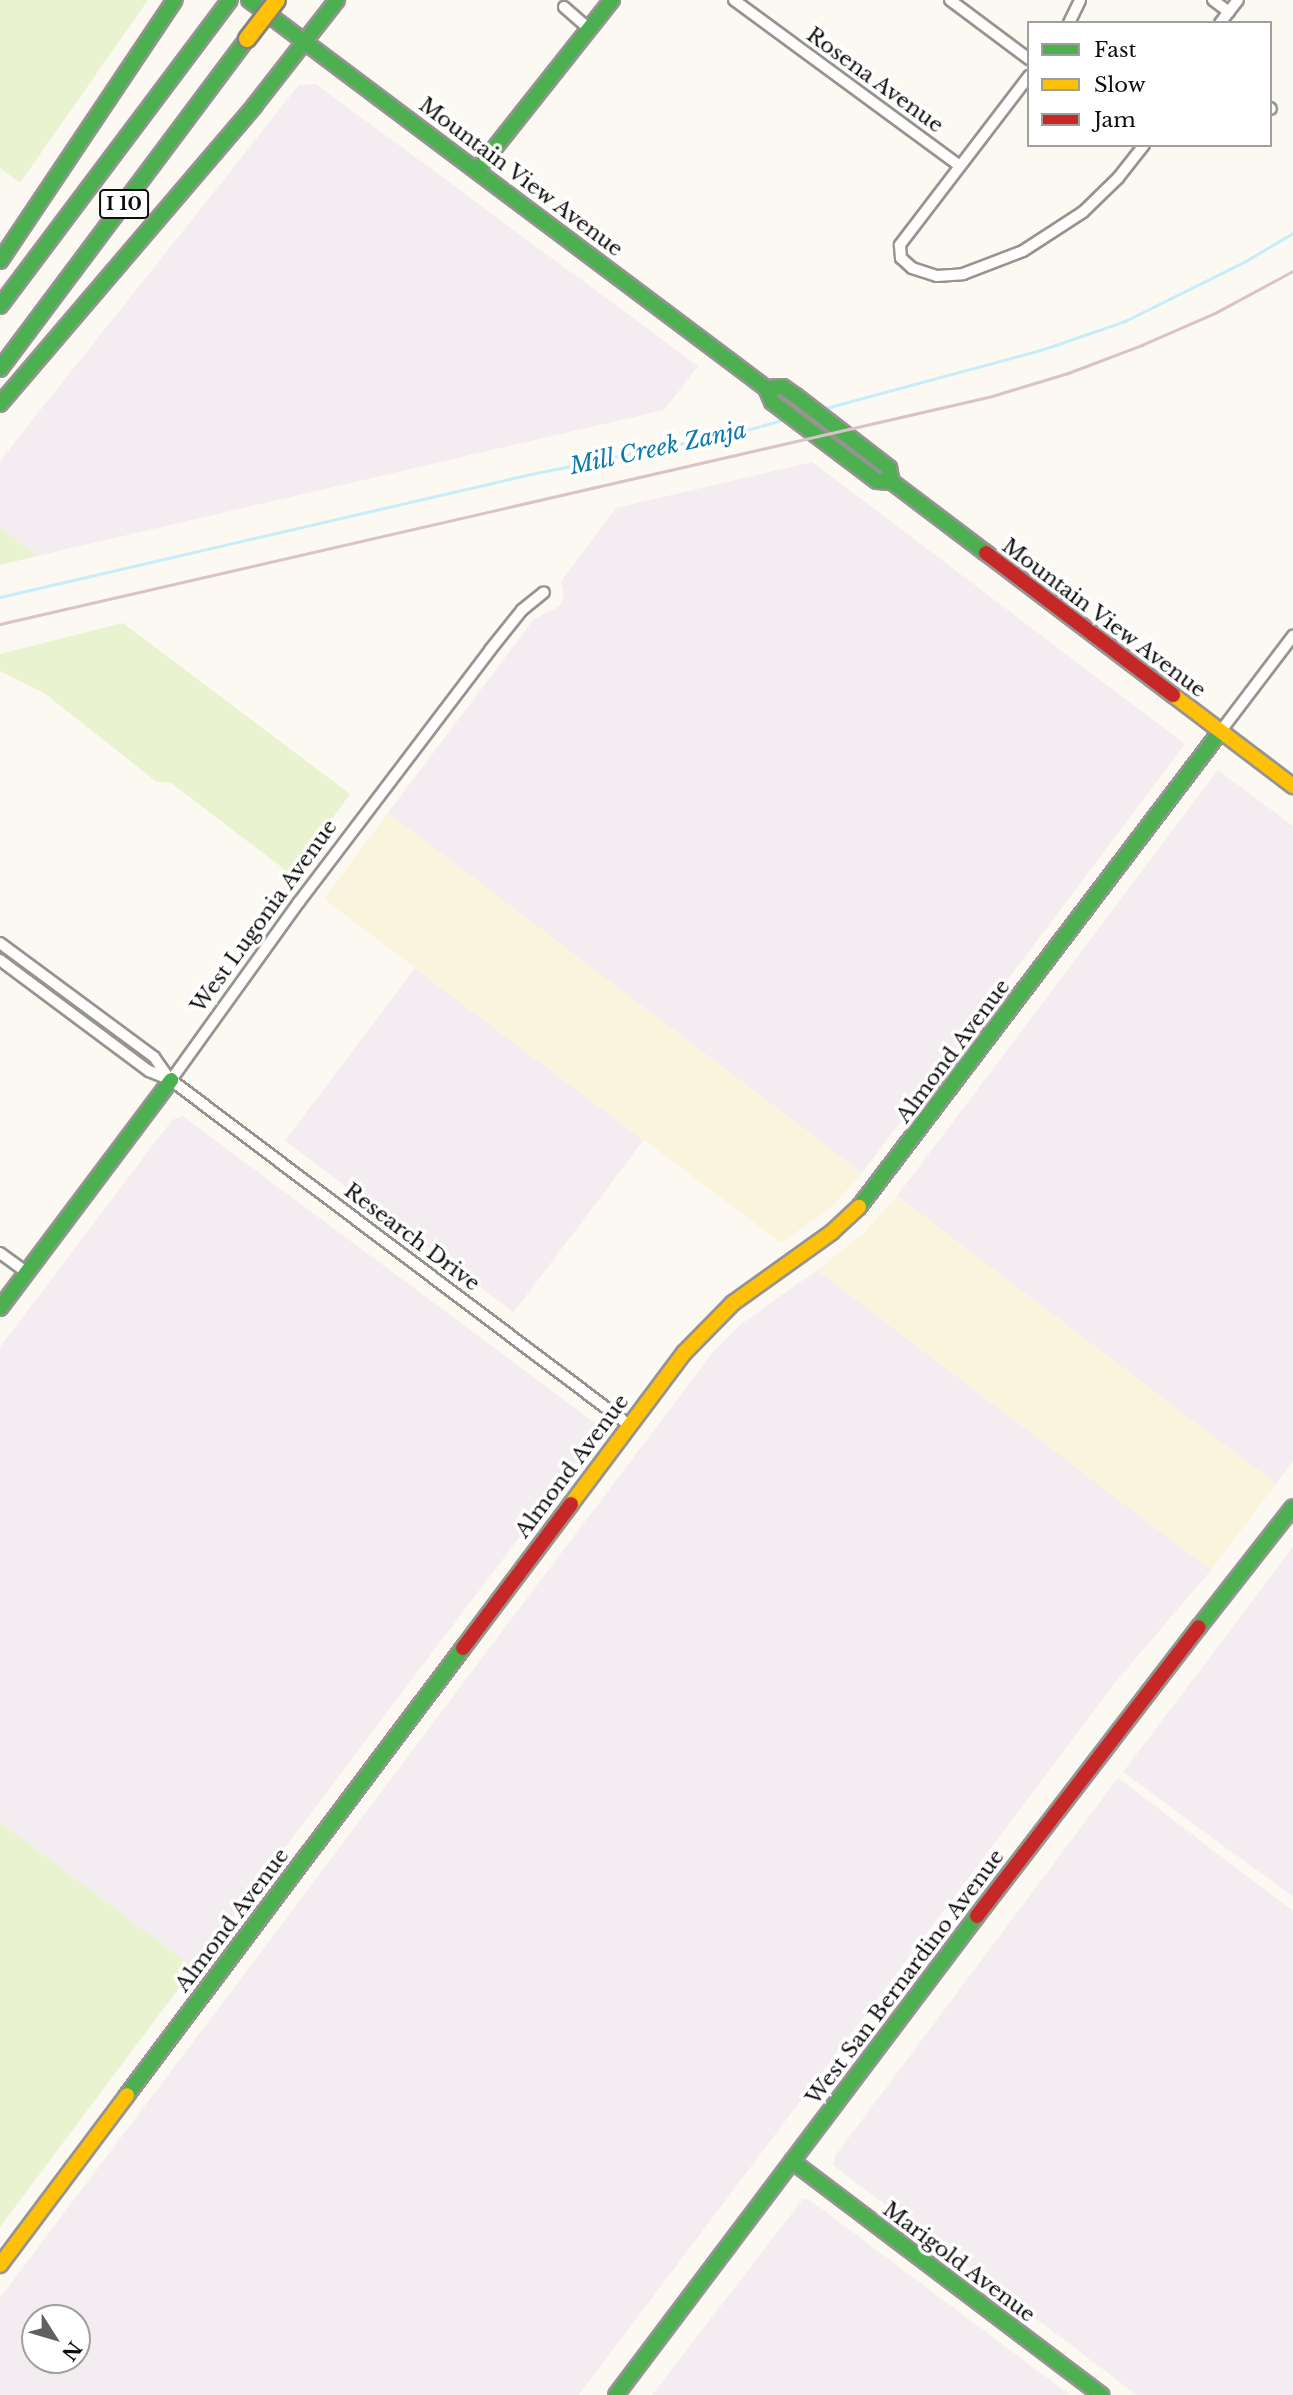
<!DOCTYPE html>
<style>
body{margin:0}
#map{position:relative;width:1293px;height:2395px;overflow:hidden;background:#fcf9f2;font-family:"Libre Baskerville",serif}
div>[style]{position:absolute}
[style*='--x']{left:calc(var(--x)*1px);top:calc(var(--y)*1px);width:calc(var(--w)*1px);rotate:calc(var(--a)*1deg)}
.industrial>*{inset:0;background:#f3ecf0;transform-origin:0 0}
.farmland>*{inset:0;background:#faf4dd}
.green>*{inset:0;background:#e9f3d0}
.stream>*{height:2.5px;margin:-1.25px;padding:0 1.25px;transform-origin:1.25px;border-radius:1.25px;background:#c6eef9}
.roads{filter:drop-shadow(2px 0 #959491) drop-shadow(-2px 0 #959491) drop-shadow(0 2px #959491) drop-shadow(0 -2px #959491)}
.street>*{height:10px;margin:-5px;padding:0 5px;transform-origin:5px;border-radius:5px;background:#fffefd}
.fast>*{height:14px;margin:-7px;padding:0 7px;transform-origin:7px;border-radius:7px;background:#4caf50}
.slow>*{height:14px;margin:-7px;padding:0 7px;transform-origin:7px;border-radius:7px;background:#ffc107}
.jam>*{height:14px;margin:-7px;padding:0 7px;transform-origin:7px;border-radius:7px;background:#c62828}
.rail>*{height:2.5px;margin:-1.25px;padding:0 1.25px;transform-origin:1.25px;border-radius:1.25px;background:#dac3c7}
.bridges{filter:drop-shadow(2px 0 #82817e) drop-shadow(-2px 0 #82817e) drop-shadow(0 2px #82817e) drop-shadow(0 -2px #82817e)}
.slow-bridge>*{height:16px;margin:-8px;padding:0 8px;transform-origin:8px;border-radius:8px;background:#ffc107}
span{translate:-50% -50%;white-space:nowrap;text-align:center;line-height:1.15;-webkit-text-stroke:7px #fff;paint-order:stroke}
.shield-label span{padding:2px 5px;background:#fff;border:2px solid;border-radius:5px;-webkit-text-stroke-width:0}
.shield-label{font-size:19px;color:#0e0e0e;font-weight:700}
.street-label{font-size:21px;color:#0e0e0e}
.water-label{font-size:23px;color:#0b7aad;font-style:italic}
.legend{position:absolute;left:1027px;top:21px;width:245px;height:126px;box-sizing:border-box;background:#fff;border:2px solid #9f9f9f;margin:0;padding:9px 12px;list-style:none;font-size:21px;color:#0e0e0e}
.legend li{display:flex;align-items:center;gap:14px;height:35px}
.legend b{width:35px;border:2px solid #9f9f9f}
.north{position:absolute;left:21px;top:2304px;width:70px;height:70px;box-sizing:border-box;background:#fff;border:2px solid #9f9f9f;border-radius:50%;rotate:127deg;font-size:19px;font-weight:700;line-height:28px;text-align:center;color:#0e0e0e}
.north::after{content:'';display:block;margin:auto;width:24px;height:32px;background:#61605e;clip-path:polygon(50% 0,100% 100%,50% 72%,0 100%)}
</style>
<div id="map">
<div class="industrial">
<div style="clip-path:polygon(316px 84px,698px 366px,664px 410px,37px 556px,0 527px,0 461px,299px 85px)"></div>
<div style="clip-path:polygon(812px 462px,1185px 744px,862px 1173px,388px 813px,534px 619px,560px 606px,564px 595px,561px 581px,616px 508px)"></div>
<div style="clip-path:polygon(1218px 770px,1293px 826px,1293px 1461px,1276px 1484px,897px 1196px)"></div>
<div style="left:415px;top:968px;width:286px;height:216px;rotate:37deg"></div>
<div style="clip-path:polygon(183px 1116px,596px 1424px,598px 1433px,194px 1968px,0 1822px,0 1347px,172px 1120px)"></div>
<div style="clip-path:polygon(evenodd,817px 1270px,1211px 1570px,1118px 1679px,579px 2395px,0 2395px,0 2298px,712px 1353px,740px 1325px,817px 1270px,35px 2318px,77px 2318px,77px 2360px,35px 2360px,35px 2318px)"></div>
<div style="clip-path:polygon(1293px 1547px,1293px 1897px,1123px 1772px)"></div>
<div style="clip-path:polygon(1118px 1778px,1293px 1911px,1293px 2395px,1137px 2395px,833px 2165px,835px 2156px)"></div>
<div style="clip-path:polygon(803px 2199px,810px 2200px,1070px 2395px,652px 2395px)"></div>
</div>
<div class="farmland">
<div style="clip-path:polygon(388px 813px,862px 1173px,832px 1207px,781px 1243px,324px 899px)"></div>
<div style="clip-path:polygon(897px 1196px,1276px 1484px,1211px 1570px,817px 1270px,865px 1232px)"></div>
</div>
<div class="green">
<div style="clip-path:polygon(0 0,148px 0,20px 183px,0 168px)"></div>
<div style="clip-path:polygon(0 527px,37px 556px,0 565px)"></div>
<div style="clip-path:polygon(123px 623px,350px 794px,292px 875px,171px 783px,157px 782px,44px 693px,0 671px,0 654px)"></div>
<div style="clip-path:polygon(0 1822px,194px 1968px,0 2227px)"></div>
</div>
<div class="stream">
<div style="--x:822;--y:409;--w:227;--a:-15.1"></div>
<div style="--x:1041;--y:350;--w:89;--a:-19"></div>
<div style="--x:1125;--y:321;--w:133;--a:-26.4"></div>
<div style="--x:1244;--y:262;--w:57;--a:-30.6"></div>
<div style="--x:0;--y:597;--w:545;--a:-13.04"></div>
<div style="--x:531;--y:474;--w:217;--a:-11.4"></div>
<div style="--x:744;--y:431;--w:43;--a:-16.3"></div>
</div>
<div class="roads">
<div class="street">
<div style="--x:734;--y:0;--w:279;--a:36.3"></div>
<div style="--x:950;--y:0;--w:99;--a:36.8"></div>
<div style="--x:1213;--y:0;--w:20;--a:37"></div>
<div style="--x:564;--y:7;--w:33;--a:41"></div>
<div style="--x:1069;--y:23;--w:25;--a:-64"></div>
<div style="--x:1220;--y:23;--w:29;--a:-52"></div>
<div style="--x:1029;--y:76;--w:213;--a:127.4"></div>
<div style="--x:900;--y:245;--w:13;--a:86"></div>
<div style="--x:901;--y:258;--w:15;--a:42"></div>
<div style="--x:912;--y:268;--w:26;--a:18"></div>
<div style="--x:937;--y:276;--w:26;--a:-4"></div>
<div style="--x:963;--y:274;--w:64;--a:-21"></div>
<div style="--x:1023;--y:251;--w:72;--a:-33"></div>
<div style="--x:1083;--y:212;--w:49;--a:-44.2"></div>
<div style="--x:1118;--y:178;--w:42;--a:-51.8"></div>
<div style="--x:1270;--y:108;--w:1;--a:45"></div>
<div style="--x:1220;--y:732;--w:121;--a:-52.8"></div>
<div style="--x:0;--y:943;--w:192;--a:36.5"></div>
<div style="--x:154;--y:1057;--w:28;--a:55"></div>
<div style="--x:0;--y:960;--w:186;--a:36.7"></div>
<div style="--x:149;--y:1071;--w:24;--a:22"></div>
<div style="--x:171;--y:1080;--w:573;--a:36.99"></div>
<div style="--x:171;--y:1080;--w:219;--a:-54.3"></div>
<div style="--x:299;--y:902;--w:316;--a:-52.8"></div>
<div style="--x:490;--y:650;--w:51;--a:-51.3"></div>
<div style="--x:522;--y:610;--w:28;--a:-39"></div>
<div style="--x:0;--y:1253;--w:32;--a:36"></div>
</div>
<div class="fast">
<div style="--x:249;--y:0;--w:646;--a:36.89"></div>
<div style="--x:766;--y:388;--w:15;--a:67"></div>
<div style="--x:772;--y:402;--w:131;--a:37"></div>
<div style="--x:877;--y:481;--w:15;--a:4"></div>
<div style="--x:892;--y:482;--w:118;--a:37.1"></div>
<div style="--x:478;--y:169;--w:216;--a:-51.6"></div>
<div style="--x:0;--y:261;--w:314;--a:-56.2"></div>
<div style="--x:0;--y:306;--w:383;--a:-53.1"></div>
<div style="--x:0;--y:369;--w:412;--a:-53.2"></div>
<div style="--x:766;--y:388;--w:17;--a:-3"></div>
<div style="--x:783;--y:387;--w:16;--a:35"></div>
<div style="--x:796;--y:396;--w:118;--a:37.7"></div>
<div style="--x:889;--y:468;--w:14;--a:78"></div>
<div style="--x:0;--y:404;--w:393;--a:-49.5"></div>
<div style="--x:255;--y:105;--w:133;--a:-52"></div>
<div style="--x:859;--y:1207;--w:597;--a:-52.77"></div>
<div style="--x:0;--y:1308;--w:285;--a:-53.1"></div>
<div style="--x:1199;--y:1627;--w:152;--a:-51.9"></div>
<div style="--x:127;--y:2095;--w:559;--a:-53.07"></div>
<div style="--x:792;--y:2161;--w:388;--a:37.1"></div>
<div style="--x:616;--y:2395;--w:600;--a:-53"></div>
</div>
<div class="slow">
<div style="--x:1173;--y:695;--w:151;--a:37.2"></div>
<div style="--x:571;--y:1504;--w:189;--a:-53.2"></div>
<div style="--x:684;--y:1353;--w:70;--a:-45.6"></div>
<div style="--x:733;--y:1303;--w:122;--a:-35.6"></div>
<div style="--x:832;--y:1232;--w:37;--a:-43"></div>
<div style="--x:0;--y:2265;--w:212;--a:-53.2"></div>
</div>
<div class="jam">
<div style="--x:986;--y:553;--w:235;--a:37.2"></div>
<div style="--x:463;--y:1648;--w:180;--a:-53.1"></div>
<div style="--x:977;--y:1916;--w:364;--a:-52.5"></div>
</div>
</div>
<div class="rail">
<div style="--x:0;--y:624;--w:1018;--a:-12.94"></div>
<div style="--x:992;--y:396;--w:79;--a:-16.8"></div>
<div style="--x:1068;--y:373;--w:79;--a:-20.7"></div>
<div style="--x:1142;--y:345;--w:80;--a:-23.7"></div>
<div style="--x:1215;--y:313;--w:89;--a:-28.3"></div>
</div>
<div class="bridges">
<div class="slow-bridge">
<div style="--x:247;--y:39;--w:49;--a:-52.4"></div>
</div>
</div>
<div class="shield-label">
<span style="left:124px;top:204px">I 10</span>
</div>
<div class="street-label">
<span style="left:875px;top:80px;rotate:36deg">Rosena Avenue</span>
<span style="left:521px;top:177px;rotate:37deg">Mountain View Avenue</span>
<span style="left:1104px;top:618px;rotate:37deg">Mountain View Avenue</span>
<span style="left:264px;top:916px;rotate:-54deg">West Lugonia Avenue</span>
<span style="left:953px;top:1051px;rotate:-53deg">Almond Avenue</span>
<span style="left:412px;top:1237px;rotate:37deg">Research Drive</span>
<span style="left:572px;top:1466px;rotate:-53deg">Almond Avenue</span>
<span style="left:232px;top:1920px;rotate:-53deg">Almond Avenue</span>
<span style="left:905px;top:1977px;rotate:-53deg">West San Bernardino Avenue</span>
<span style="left:959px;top:2262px;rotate:37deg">Marigold Avenue</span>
</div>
<div class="water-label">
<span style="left:658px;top:448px;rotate:-12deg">Mill Creek Zanja</span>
</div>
<ul class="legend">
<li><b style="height:9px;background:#4caf50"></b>Fast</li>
<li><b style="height:9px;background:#ffc107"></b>Slow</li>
<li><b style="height:9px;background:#c62828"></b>Jam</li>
</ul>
<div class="north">N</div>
</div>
